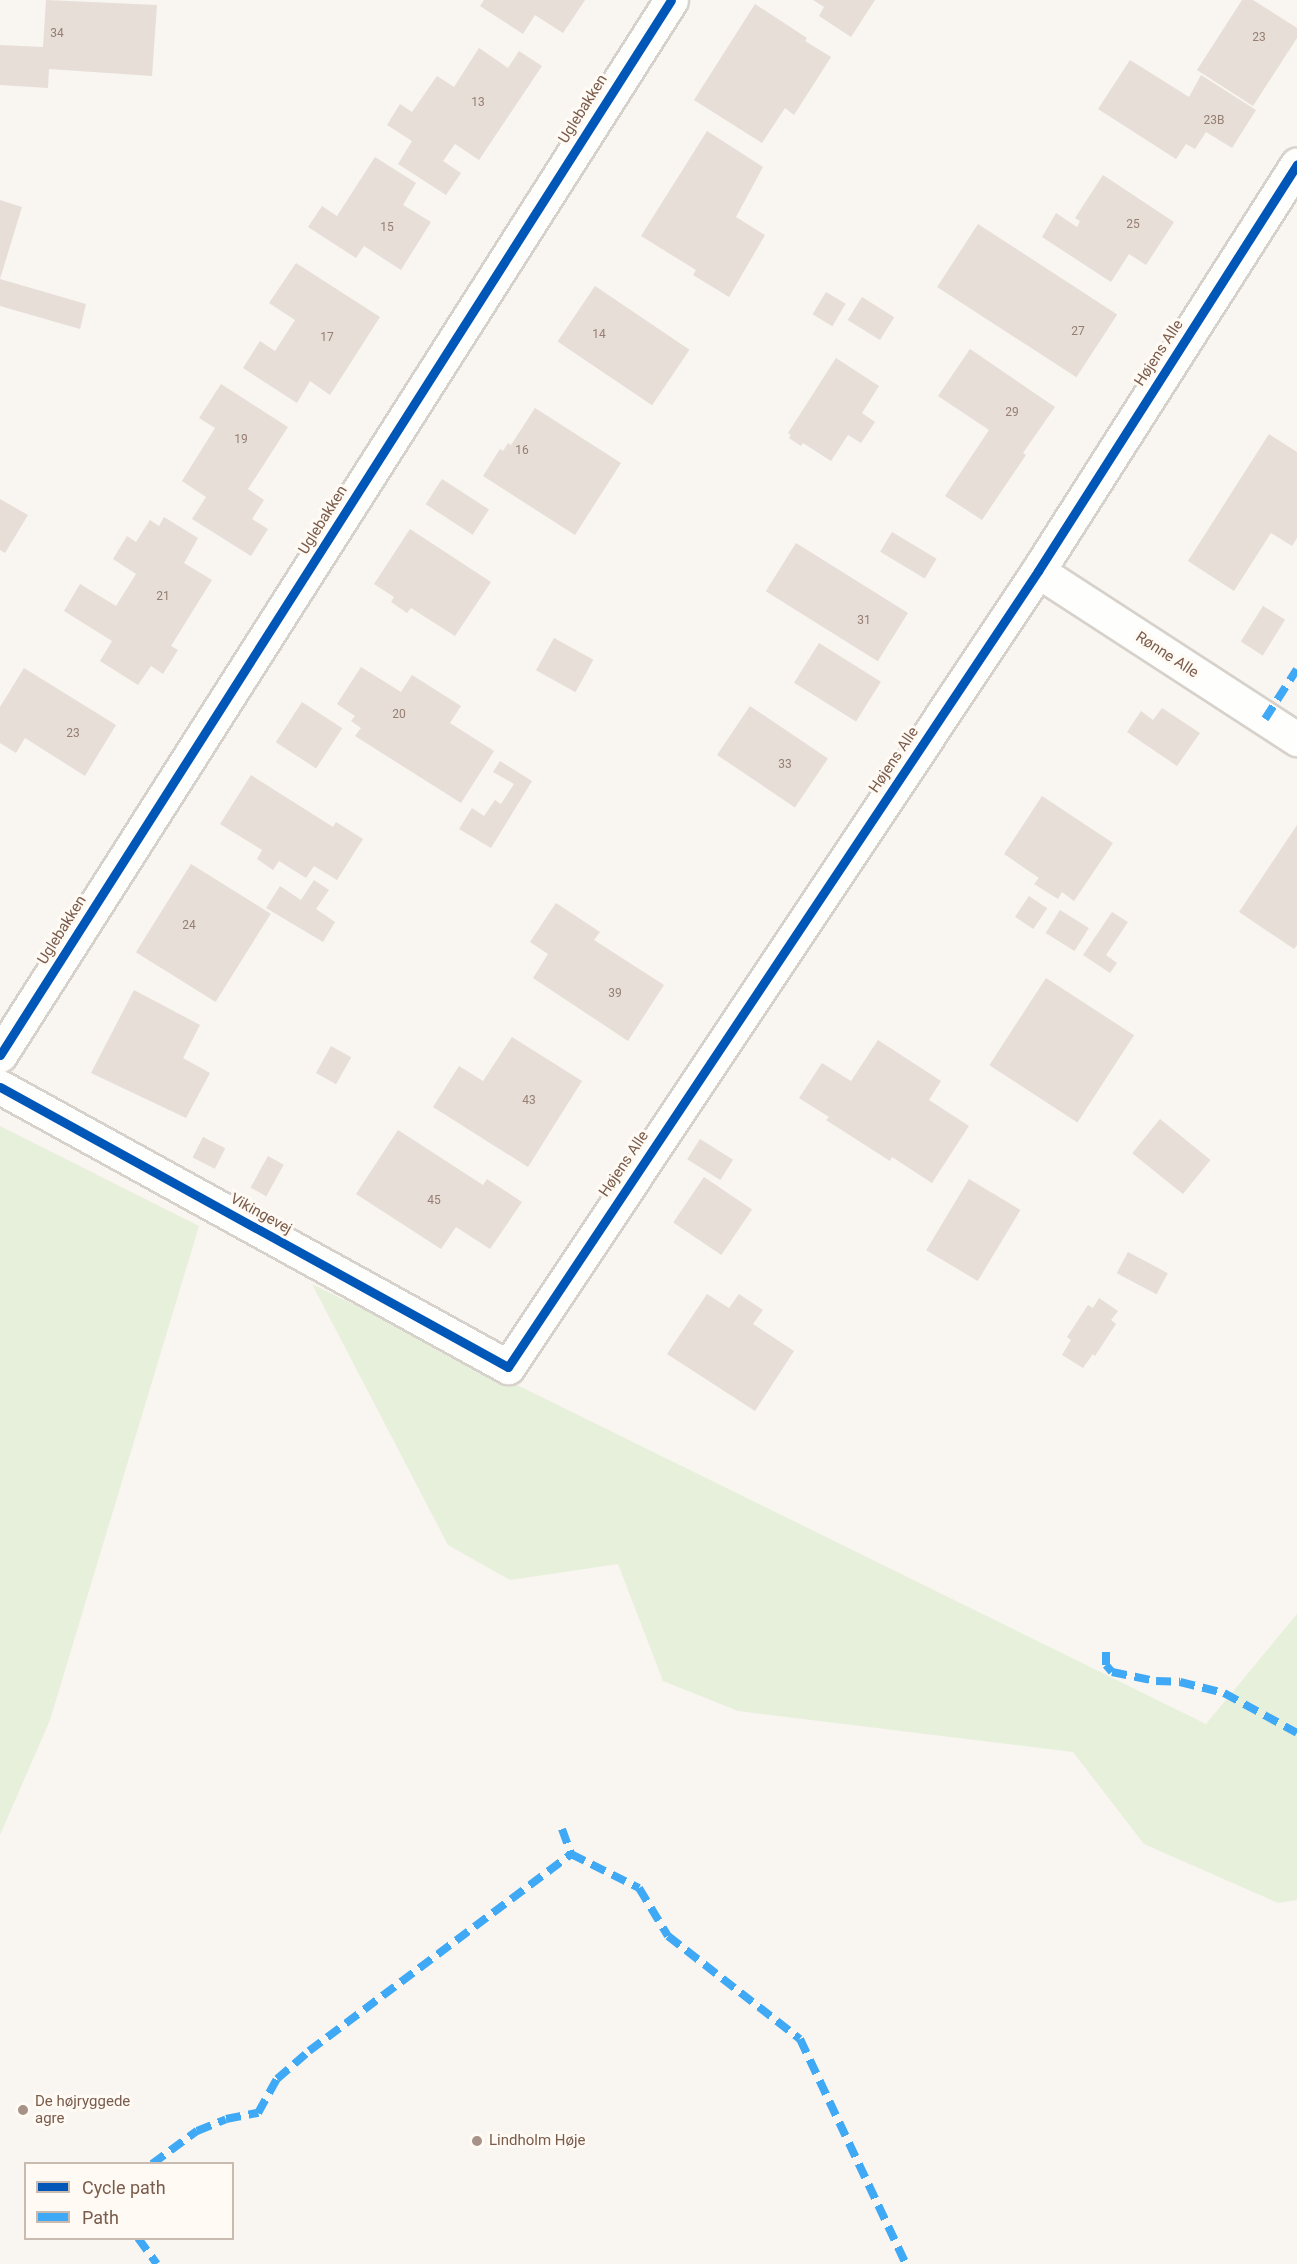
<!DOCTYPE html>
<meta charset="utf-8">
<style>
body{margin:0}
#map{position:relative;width:1297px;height:2264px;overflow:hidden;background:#f9f5f0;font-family:Roboto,sans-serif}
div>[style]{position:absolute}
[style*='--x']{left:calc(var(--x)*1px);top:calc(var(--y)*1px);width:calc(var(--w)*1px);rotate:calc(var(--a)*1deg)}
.green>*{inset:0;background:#e7f0db}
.building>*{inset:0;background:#e6ded7;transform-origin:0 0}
.roads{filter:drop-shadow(2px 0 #d7d1cb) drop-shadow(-2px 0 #d7d1cb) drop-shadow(0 2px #d7d1cb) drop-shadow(0 -2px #d7d1cb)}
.minor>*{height:33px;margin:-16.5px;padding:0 16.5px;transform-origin:16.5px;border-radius:16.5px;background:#fefefd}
.quiet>*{height:8px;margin-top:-4px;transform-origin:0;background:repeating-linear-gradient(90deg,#3fa9f5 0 15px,transparent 0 23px)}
.cycleway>*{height:9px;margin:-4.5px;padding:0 4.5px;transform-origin:4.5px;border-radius:4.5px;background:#0057b8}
.dots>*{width:16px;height:16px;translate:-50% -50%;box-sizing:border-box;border:3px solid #fffaf3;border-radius:50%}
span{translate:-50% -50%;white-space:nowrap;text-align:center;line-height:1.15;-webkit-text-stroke:6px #fffaf3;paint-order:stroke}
.number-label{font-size:12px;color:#977e72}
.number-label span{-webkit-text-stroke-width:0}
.street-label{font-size:15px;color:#7a5c4d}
.poi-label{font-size:15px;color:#7a5c4d}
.left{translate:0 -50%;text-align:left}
.legend{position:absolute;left:24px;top:2162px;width:210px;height:78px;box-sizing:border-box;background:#fffaf3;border:2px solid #cabbb1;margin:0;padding:8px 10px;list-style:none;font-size:18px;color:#7a5c4d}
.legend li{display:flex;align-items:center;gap:12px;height:30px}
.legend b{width:30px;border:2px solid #cabbb1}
</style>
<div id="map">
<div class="green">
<div style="clip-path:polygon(0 1126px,199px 1226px,50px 1720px,0 1835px)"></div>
<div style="clip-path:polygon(312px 1284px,1206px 1724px,1297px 1614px,1297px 1900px,1278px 1903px,1144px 1844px,1073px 1752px,738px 1711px,663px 1681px,618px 1564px,510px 1580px,448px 1545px)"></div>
</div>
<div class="building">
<div style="clip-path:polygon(46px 0,157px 5px,152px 76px,49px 69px,48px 88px,0 85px,0 45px,43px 47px)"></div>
<div style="clip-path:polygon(484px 0,585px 0,563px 33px,535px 15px,523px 34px,480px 6px)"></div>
<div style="clip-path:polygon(813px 0,875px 0,851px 37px,819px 16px,824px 7px)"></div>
<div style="clip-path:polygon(1242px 0,1253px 0,1297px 28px,1297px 38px,1253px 106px,1197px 70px)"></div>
<div style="clip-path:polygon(755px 4px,807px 38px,805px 41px,831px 57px,794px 115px,785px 108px,762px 143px,694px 100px)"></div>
<div style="clip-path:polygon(479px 48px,508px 68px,519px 51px,542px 66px,479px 160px,455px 144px,443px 161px,461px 173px,446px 195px,398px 164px,412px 141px,387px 125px,400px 104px,412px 112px,437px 76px,454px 87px)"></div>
<div style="clip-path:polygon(1130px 60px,1189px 97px,1201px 75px,1256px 110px,1232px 148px,1206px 132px,1195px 149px,1186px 144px,1176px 159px,1098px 109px)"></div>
<div style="clip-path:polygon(707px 131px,763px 167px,736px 217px,765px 235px,729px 297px,693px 275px,696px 270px,641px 236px)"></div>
<div style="clip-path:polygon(375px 157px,416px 183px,403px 205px,431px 222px,401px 270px,364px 246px,356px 258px,308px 227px,322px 206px,337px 216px)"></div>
<div style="clip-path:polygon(1103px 175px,1174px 222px,1146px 265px,1129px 254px,1111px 282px,1042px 237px,1056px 213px,1077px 227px,1080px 221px,1075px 218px)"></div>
<div style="clip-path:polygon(0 200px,22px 207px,0 279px,86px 304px,80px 329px,0 306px)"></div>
<div style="left:978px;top:224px;width:166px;height:75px;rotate:33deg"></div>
<div style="clip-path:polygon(296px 263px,380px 317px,330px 395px,310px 381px,297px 403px,243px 368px,260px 341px,275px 351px,295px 320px,269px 303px)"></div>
<div style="left:595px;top:286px;width:114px;height:67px;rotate:34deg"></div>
<div style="left:826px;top:292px;width:23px;height:26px;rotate:31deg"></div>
<div style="left:862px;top:297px;width:38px;height:27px;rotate:32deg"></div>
<div style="clip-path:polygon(970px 349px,1055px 407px,1023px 453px,1026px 455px,982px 520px,945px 496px,989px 430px,938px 396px)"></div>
<div style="clip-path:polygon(836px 358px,879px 386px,862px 413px,875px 422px,861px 443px,848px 435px,831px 461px,803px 443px,801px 446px,789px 438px,791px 435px,788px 433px)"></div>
<div style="clip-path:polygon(221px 384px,288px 427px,248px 489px,264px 500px,252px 519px,268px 529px,251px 556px,192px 519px,206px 497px,182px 481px,215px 428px,199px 418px)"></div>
<div style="clip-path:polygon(535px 408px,621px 463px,575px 535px,483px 476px,500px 449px,503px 451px,508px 443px,511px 445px)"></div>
<div style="clip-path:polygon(1269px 434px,1297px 452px,1297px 538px,1292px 546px,1271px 533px,1234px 591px,1188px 561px)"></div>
<div style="left:442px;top:479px;width:56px;height:30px;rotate:33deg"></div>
<div style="clip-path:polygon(0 499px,28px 515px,5px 553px,0 550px)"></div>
<div style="clip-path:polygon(164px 517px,198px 538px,184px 563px,212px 580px,171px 646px,178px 650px,163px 674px,151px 666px,138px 685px,100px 661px,112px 641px,64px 611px,80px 584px,116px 606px,136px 574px,113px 559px,127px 536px,136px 542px,150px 520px,159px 526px)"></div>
<div style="clip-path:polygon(410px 529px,491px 582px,455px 636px,411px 608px,407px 613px,391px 602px,394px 597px,374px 584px)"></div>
<div style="left:892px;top:532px;width:52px;height:23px;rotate:31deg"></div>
<div style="left:796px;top:543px;width:132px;height:57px;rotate:32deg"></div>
<div style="left:1263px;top:606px;width:26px;height:42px;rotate:32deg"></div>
<div style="left:554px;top:638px;width:45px;height:37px;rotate:29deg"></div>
<div style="left:819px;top:643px;width:73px;height:47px;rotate:32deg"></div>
<div style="clip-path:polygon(361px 667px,401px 692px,412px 675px,461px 706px,450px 723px,494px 751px,461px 803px,355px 736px,361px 728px,351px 721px,355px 716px,337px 704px)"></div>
<div style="clip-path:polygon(24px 668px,116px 725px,85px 776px,25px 738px,16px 753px,0 743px,0 707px)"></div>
<div style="left:302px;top:702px;width:48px;height:48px;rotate:33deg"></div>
<div style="left:750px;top:706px;width:94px;height:59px;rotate:34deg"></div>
<div style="clip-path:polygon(1162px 708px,1200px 733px,1177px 766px,1127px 732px,1141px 711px,1153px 720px)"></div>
<div style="clip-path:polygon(500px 761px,532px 781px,491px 848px,459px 829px,472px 808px,484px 816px,495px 800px,501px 804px,514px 784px,493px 772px)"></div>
<div style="clip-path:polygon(251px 775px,333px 827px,336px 822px,363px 839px,337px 880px,314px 866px,306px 878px,279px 861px,273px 870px,257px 859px,262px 850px,220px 824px)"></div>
<div style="clip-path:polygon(1042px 796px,1113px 843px,1074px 901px,1062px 892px,1058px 899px,1034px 884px,1039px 878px,1004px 854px)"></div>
<div style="clip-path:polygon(1297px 825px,1297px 945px,1294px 949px,1239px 912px)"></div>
<div style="left:191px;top:864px;width:94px;height:104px;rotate:32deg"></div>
<div style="clip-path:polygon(314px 880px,329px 890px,316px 909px,335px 922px,323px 942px,266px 908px,280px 886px,301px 900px)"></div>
<div style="left:1029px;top:896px;width:22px;height:25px;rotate:34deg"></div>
<div style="clip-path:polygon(556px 903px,600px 932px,594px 940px,664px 985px,628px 1041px,533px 978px,548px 954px,530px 942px)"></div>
<div style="left:1060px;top:910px;width:34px;height:27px;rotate:32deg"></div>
<div style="clip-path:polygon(1112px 912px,1128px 922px,1106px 955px,1117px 963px,1110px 973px,1083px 955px)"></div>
<div style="left:1046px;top:978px;width:105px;height:104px;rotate:33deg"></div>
<div style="clip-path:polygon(134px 990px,200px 1025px,183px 1058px,210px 1073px,186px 1118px,91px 1073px)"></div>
<div style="clip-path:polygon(512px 1037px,582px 1081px,528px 1167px,433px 1107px,459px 1066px,483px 1081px)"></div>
<div style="clip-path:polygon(878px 1040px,941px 1081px,929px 1100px,969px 1126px,932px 1183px,892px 1157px,890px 1161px,826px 1120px,829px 1117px,799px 1098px,822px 1063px,851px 1081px)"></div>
<div style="left:331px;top:1046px;width:23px;height:31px;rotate:29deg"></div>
<div style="left:1160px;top:1119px;width:65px;height:44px;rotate:39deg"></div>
<div style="clip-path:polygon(398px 1130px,483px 1185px,487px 1179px,522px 1202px,490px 1249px,456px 1227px,441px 1249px,356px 1194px)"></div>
<div style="left:203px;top:1137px;width:25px;height:23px;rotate:27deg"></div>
<div style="left:700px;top:1139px;width:39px;height:24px;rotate:32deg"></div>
<div style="left:268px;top:1156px;width:18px;height:36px;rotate:29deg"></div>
<div style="left:704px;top:1177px;width:58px;height:55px;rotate:34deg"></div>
<div style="left:969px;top:1179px;width:60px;height:83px;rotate:31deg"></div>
<div style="left:1128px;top:1252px;width:45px;height:24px;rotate:28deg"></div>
<div style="clip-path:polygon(707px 1294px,729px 1308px,739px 1294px,763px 1310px,753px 1324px,794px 1351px,755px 1411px,667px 1354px)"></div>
<div style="clip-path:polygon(1099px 1298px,1118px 1311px,1111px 1320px,1116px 1324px,1095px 1356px,1093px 1354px,1083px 1368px,1062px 1355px,1071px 1340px,1067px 1337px,1088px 1305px,1093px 1308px)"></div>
</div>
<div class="roads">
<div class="minor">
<div style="--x:1038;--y:571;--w:309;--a:33"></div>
<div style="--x:0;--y:1055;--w:1250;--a:-57.54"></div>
<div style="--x:0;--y:1087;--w:580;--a:28.86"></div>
<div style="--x:508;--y:1367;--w:956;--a:-56.34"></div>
<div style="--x:1038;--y:571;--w:482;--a:-57.5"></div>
</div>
</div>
<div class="quiet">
<div style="--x:1265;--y:719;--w:59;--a:-57.4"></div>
<div style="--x:1106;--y:1652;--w:13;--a:90"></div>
<div style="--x:1106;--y:1665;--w:9;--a:49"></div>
<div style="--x:1112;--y:1672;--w:45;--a:11.6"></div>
<div style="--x:1156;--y:1681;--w:24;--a:2"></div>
<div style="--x:1180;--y:1682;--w:45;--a:14"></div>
<div style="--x:1224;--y:1693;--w:83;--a:28.7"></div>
<div style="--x:562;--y:1829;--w:27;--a:70"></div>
<div style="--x:571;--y:1854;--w:76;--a:26.6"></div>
<div style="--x:639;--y:1888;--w:56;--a:58.9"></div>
<div style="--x:668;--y:1936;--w:167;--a:38"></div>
<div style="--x:800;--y:2039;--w:249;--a:64.8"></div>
<div style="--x:152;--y:2164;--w:56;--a:-36.3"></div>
<div style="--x:197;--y:2131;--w:31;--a:-22"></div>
<div style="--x:226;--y:2119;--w:33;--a:-11"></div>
<div style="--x:258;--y:2113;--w:39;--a:-61"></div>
<div style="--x:277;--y:2079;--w:43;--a:-41.2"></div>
<div style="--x:309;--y:2051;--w:328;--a:-36.9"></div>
<div style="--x:138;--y:2238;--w:32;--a:54"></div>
</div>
<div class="cycleway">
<div style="--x:0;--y:1055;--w:1250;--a:-57.54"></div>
<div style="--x:0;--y:1087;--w:580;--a:28.86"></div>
<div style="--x:508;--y:1367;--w:956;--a:-56.34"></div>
<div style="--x:1038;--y:571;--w:482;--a:-57.5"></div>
</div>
<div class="dots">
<div style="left:23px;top:2110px;background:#a69286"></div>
<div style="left:477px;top:2141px;background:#a69286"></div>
</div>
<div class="number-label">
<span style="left:57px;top:34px">34</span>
<span style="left:1259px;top:38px">23</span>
<span style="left:478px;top:103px">13</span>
<span style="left:1214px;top:121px">23B</span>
<span style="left:1133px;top:225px">25</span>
<span style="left:387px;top:228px">15</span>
<span style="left:1078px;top:332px">27</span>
<span style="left:599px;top:335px">14</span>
<span style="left:327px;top:338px">17</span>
<span style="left:1012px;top:413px">29</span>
<span style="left:241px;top:440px">19</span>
<span style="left:522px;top:451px">16</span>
<span style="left:163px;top:597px">21</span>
<span style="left:864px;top:621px">31</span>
<span style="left:399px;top:715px">20</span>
<span style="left:73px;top:734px">23</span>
<span style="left:785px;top:765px">33</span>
<span style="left:189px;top:926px">24</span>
<span style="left:615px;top:994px">39</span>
<span style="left:529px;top:1101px">43</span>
<span style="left:434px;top:1201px">45</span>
</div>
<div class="street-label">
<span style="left:583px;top:109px;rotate:-58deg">Uglebakken</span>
<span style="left:1159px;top:353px;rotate:-57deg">Højens Alle</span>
<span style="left:323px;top:520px;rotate:-58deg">Uglebakken</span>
<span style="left:1167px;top:655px;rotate:33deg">Rønne Alle</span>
<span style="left:894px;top:760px;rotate:-56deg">Højens Alle</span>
<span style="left:62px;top:930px;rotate:-58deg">Uglebakken</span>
<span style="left:624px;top:1164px;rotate:-56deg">Højens Alle</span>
<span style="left:261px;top:1214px;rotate:29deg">Vikingevej</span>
</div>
<div class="poi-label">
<span class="left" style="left:35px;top:2110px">De højryggede<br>agre</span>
<span class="left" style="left:489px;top:2141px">Lindholm Høje</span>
</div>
<ul class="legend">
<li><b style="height:8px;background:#0057b8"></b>Cycle path</li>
<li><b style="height:8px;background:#3fa9f5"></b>Path</li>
</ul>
</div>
